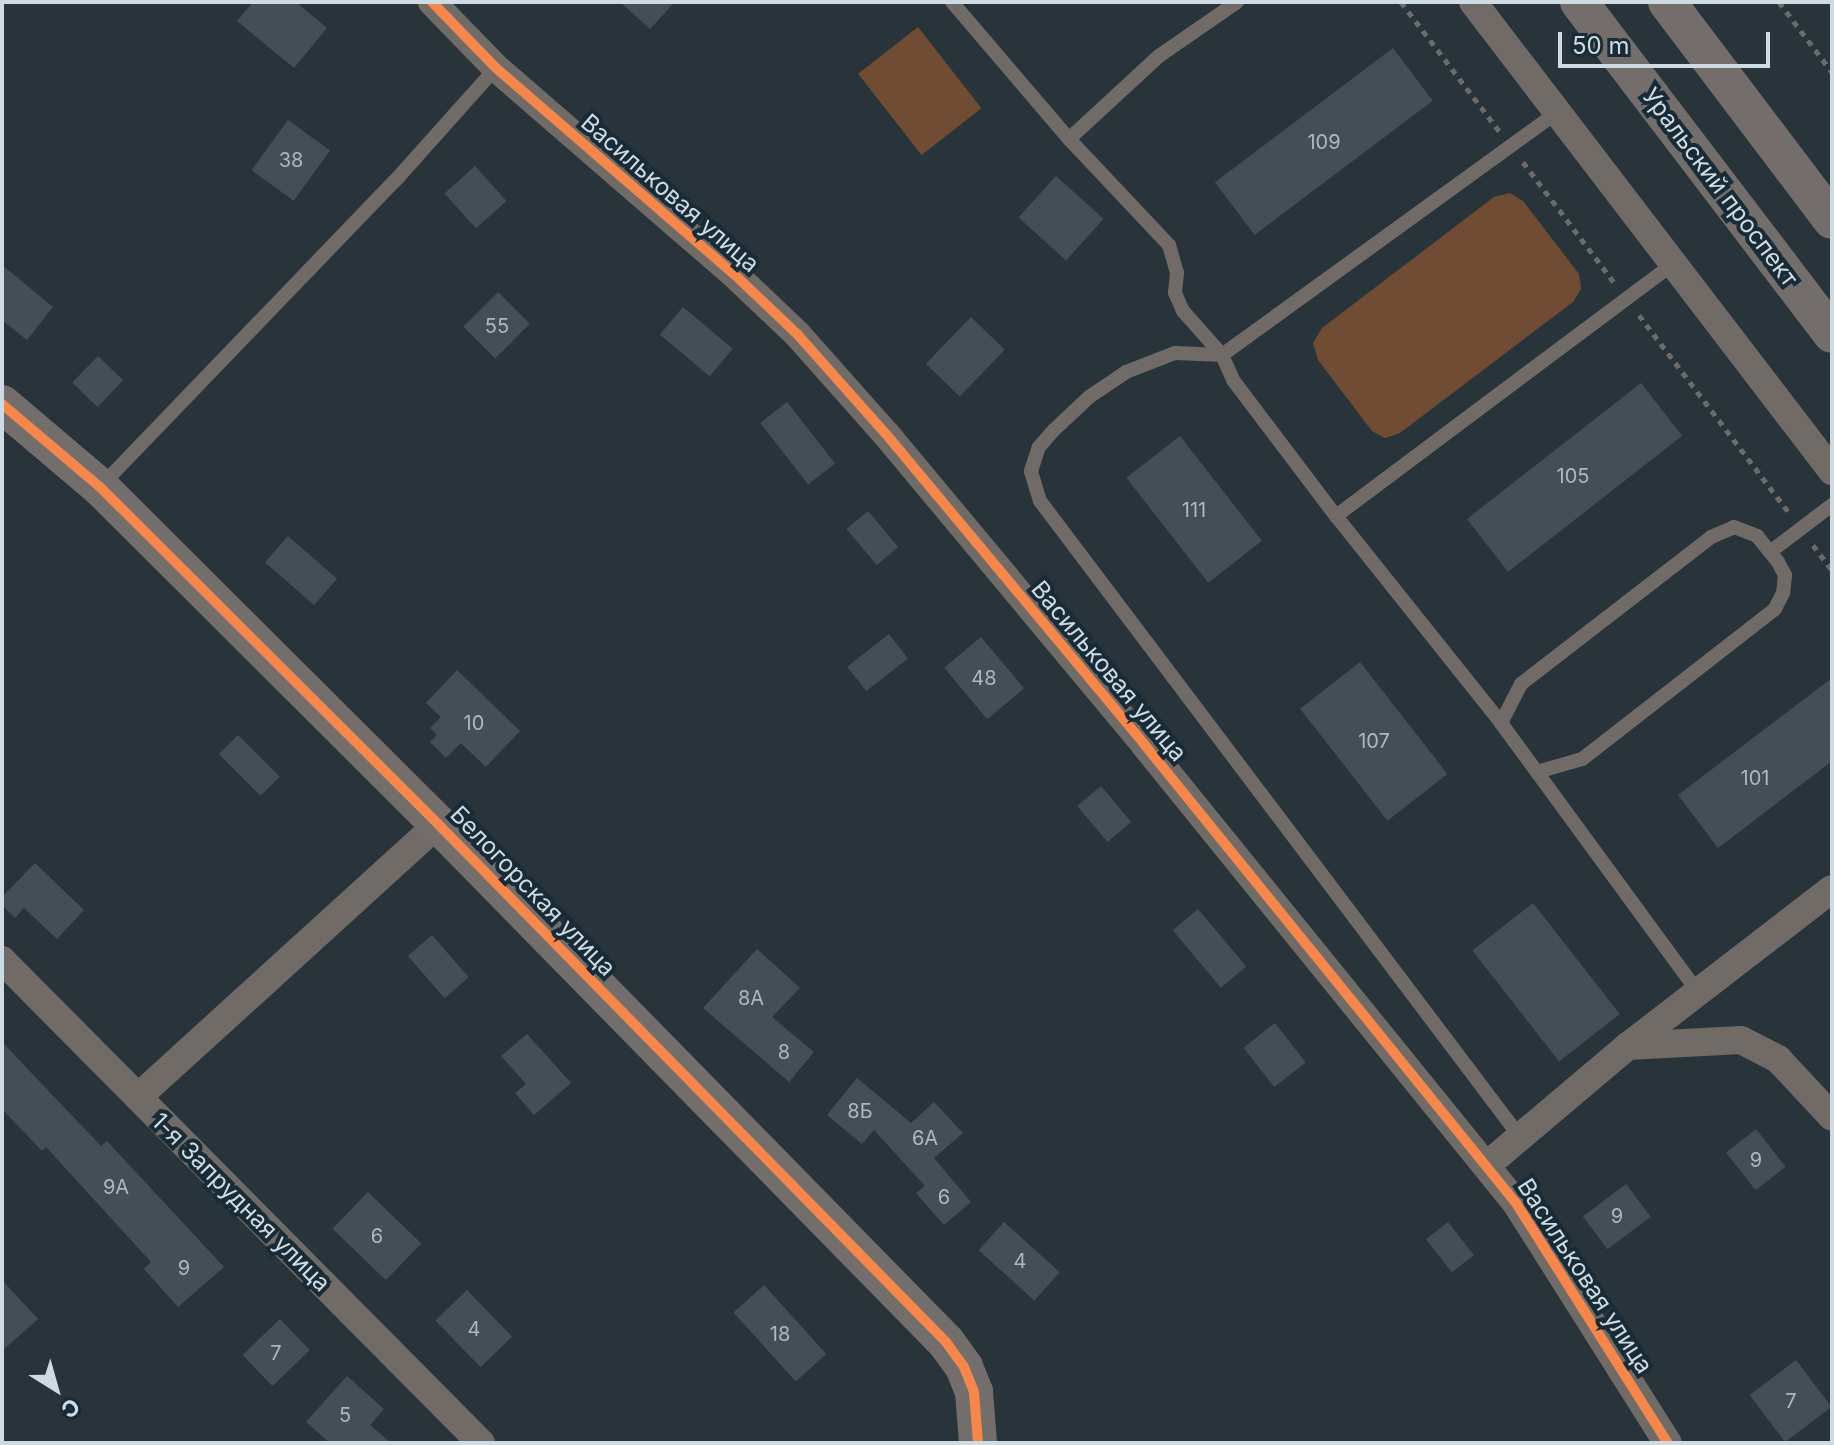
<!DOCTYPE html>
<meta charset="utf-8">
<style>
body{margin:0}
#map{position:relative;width:1834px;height:1445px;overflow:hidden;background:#29343a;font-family:Inter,sans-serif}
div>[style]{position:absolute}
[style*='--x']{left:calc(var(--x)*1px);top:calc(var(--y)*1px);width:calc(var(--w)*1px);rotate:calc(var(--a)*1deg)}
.green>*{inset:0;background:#714c34;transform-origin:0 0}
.building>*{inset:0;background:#454e54;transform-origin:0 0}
.path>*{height:5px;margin-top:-2.5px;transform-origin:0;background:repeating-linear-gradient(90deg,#6c6b6a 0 6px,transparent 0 12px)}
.lane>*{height:14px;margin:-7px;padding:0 7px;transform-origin:7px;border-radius:7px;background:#716b68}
.street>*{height:28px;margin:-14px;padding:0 14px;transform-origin:14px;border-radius:14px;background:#716b68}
.secondary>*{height:38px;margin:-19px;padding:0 19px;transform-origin:19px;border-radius:19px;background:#736e6b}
.cycleway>*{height:10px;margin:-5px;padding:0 5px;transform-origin:5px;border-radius:5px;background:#f5874c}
span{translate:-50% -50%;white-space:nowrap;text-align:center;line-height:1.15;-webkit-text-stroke:8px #182b37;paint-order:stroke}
.number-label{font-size:20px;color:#acb8bf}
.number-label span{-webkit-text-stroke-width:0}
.street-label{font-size:24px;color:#cfdbe3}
.frame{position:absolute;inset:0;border:4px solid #cfdbe3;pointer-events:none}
.north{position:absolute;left:16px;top:1349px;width:80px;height:80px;-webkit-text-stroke:6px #182b37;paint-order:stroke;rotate:143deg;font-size:22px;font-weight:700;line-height:32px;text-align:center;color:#cfdbe3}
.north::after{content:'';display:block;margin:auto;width:28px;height:36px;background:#cfdbe3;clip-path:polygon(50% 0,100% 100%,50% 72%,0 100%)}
.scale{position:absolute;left:1558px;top:32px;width:212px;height:36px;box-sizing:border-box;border:4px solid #cfdbe3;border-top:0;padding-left:10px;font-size:24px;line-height:28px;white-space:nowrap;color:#cfdbe3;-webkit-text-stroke:6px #182b37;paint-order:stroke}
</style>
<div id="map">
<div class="green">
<div style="left:918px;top:27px;width:103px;height:76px;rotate:52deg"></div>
<div style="clip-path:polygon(1510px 193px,1523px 201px,1579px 274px,1581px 289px,1573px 302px,1400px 433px,1385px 438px,1372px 431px,1318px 360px,1313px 343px,1322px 328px,1494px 197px)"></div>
</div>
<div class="building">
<div style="clip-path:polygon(253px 2px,296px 2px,327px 28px,294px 68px,237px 21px)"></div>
<div style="clip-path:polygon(620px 2px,675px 2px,650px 29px)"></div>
<div style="left:1393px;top:48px;width:66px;height:223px;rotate:53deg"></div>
<div style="left:288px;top:120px;width:52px;height:62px;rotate:36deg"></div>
<div style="left:475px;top:166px;width:47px;height:41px;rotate:48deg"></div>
<div style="left:1056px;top:176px;width:64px;height:56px;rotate:42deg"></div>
<div style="clip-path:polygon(2px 265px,53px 307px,27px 340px,2px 320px)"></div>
<div style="left:498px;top:292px;width:45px;height:49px;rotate:45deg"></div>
<div style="left:683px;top:307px;width:65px;height:36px;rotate:40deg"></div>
<div style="left:971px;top:317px;width:47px;height:65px;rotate:44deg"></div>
<div style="left:98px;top:356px;width:35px;height:37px;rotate:44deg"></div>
<div style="left:1641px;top:383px;width:67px;height:221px;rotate:52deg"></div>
<div style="left:787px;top:402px;width:78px;height:34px;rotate:52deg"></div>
<div style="left:1180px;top:436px;width:133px;height:68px;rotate:52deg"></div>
<div style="left:868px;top:511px;width:47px;height:28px;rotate:50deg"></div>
<div style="left:288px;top:536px;width:65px;height:35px;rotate:41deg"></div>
<div style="left:889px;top:634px;width:31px;height:53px;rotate:52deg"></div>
<div style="left:981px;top:637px;width:67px;height:48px;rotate:50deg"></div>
<div style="left:1360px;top:662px;width:142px;height:76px;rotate:52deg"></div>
<div style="clip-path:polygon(457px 670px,520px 731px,486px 767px,461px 743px,446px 758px,430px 742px,437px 735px,430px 728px,441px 717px,426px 703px)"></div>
<div style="clip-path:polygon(1832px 678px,1832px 761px,1718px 848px,1678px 795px)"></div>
<div style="left:238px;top:735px;width:59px;height:27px;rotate:45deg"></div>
<div style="left:1101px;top:786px;width:47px;height:31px;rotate:50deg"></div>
<div style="clip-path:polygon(35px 863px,84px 910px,57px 939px,24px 908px,15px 918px,2px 905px,2px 897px)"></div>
<div style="left:1533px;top:903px;width:141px;height:77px;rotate:52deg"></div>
<div style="left:1198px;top:909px;width:75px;height:33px;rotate:50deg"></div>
<div style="left:432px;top:935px;width:56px;height:32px;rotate:49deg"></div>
<div style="clip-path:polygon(757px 949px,800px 988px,772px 1017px,814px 1052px,789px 1082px,703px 1008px)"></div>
<div style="left:1275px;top:1023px;width:50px;height:40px;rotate:52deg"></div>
<div style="clip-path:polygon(527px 1034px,571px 1083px,534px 1115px,515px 1093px,526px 1084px,501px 1056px)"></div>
<div style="clip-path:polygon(2px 1042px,101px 1146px,107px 1141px,224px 1267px,178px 1307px,144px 1269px,151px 1262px,46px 1147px,42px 1151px,2px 1109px)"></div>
<div style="clip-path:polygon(857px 1078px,911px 1123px,934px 1102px,963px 1133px,934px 1158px,971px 1202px,944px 1225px,916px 1193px,925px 1186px,874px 1130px,862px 1144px,827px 1115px)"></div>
<div style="left:1756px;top:1129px;width:48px;height:38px;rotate:52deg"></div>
<div style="left:1626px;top:1184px;width:41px;height:54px;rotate:53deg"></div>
<div style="left:368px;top:1192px;width:74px;height:51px;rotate:44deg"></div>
<div style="left:1004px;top:1222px;width:75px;height:38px;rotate:42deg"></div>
<div style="left:1448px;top:1222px;width:42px;height:28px;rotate:52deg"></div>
<div style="clip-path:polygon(2px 1280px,38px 1319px,2px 1351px)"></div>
<div style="left:764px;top:1285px;width:93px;height:41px;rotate:48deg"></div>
<div style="left:467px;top:1290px;width:65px;height:44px;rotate:46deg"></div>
<div style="left:280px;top:1319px;width:43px;height:52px;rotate:46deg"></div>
<div style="left:1796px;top:1360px;width:59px;height:58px;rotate:53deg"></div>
<div style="clip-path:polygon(347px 1376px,384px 1409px,370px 1425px,391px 1443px,330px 1443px,306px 1422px)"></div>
</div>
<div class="path">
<div style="--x:1401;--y:2;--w:163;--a:52.7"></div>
<div style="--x:1779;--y:2;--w:88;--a:52.9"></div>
<div style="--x:1523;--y:162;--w:154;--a:52.9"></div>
<div style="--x:1639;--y:315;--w:250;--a:52.8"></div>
<div style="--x:1813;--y:545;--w:31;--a:53"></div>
</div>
<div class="lane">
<div style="--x:952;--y:2;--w:180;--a:49.5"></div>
<div style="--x:1069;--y:139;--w:146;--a:46.7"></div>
<div style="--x:1169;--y:245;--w:29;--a:74"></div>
<div style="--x:1177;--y:273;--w:20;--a:96"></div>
<div style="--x:1175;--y:293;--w:20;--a:66"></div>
<div style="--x:1183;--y:311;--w:59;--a:48.4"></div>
<div style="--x:1222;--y:355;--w:27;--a:66"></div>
<div style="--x:1233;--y:380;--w:171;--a:52.9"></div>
<div style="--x:1336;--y:516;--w:265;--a:51.4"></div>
<div style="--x:1501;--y:723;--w:332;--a:53.8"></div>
<div style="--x:1069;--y:139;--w:122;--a:-42.7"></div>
<div style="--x:1159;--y:56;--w:95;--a:-34.7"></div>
<div style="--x:101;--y:486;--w:422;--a:-46.1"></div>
<div style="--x:394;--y:182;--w:153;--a:-48.2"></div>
<div style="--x:1336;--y:516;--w:421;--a:-36.8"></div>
<div style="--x:1770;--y:552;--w:78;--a:-37.2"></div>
<div style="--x:1501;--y:723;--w:44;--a:-62.9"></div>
<div style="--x:1521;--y:684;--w:240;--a:-37.7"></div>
<div style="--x:1711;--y:537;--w:25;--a:-23"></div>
<div style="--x:1734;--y:527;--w:25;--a:21"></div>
<div style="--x:1757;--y:536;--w:33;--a:51"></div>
<div style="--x:1778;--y:562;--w:15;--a:62"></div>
<div style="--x:1785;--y:575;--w:18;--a:96"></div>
<div style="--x:1783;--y:593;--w:18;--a:117"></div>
<div style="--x:1775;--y:609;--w:244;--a:142.1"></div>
<div style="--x:1582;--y:759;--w:47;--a:163.9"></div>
<div style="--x:1520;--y:1137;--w:797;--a:-127.04"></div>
<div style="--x:1040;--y:501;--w:31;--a:-107"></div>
<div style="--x:1031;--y:471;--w:25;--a:-72"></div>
<div style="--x:1039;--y:447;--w:23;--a:-49"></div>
<div style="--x:1054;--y:430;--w:48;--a:-43.3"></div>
<div style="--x:1089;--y:397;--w:45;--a:-34"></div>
<div style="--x:1126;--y:372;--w:53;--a:-21.2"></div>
<div style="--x:1175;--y:353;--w:47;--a:2.4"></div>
<div style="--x:1222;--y:355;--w:415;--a:-35.9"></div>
</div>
<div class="street">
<div style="--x:432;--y:2;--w:92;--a:45.9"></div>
<div style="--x:496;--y:68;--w:315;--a:40.9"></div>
<div style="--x:734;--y:274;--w:88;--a:43.6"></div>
<div style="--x:798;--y:335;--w:132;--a:48.4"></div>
<div style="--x:886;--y:434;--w:403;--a:50.2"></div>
<div style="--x:1144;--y:744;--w:591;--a:50.98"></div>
<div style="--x:1516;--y:1203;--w:284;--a:57.7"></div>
<div style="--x:1473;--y:2;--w:591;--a:52.57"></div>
<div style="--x:2;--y:960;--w:680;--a:45.24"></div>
<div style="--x:1628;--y:1046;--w:113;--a:-3"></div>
<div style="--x:1741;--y:1040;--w:42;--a:27.2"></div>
<div style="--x:1778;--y:1059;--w:79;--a:47"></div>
<div style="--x:138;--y:1097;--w:406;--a:-42.3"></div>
<div style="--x:1487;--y:1165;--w:185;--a:-40.2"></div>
<div style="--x:1628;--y:1046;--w:257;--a:-37.6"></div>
</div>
<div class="secondary">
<div style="--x:1579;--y:2;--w:417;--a:52.7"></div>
<div style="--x:1667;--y:2;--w:273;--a:52.9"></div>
<div style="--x:2;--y:404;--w:128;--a:40.3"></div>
<div style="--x:100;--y:487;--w:477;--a:44.9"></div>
<div style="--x:438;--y:824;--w:726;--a:45.56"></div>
<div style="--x:946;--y:1342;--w:31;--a:54"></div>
<div style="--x:964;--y:1367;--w:27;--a:68"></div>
<div style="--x:974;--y:1392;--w:51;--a:85.5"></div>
</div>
<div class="cycleway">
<div style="--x:432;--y:2;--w:92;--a:45.9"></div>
<div style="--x:496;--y:68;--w:315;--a:40.9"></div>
<div style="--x:734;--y:274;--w:88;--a:43.6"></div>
<div style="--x:798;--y:335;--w:132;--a:48.4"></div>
<div style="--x:886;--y:434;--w:403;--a:50.2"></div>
<div style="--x:1144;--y:744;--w:591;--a:50.98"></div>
<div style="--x:1516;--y:1203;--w:284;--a:57.7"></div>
<div style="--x:2;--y:404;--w:128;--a:40.3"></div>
<div style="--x:100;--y:487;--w:477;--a:44.9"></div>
<div style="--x:438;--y:824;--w:726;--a:45.56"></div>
<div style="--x:946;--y:1342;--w:31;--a:54"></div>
<div style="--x:964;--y:1367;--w:27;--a:68"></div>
<div style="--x:974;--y:1392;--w:51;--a:85.5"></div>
</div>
<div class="number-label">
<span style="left:1324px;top:142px">109</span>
<span style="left:291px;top:160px">38</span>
<span style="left:497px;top:326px">55</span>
<span style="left:1573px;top:476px">105</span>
<span style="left:1194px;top:510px">111</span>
<span style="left:984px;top:678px">48</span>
<span style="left:474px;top:723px">10</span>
<span style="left:1374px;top:741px">107</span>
<span style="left:1755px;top:778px">101</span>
<span style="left:751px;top:998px">8А</span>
<span style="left:784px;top:1052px">8</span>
<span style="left:860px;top:1111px">8Б</span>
<span style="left:925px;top:1138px">6А</span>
<span style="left:1756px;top:1160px">9</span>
<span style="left:116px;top:1187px">9А</span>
<span style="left:944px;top:1197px">6</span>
<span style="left:1617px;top:1216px">9</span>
<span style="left:377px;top:1236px">6</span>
<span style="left:1020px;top:1261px">4</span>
<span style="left:184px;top:1268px">9</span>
<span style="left:474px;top:1329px">4</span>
<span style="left:780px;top:1334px">18</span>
<span style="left:276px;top:1353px">7</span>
<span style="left:1791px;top:1401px">7</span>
<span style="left:345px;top:1415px">5</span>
</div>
<div class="street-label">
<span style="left:1720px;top:187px;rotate:53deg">Уральский проспект</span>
<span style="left:670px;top:193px;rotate:41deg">Васильковая улица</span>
<span style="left:1109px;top:671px;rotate:50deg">Васильковая улица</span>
<span style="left:533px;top:891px;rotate:46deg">Белогорская улица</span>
<span style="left:241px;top:1202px;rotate:45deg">1-я Запрудная улица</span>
<span style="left:1585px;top:1276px;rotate:57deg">Васильковая улица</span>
</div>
<div class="frame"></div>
<div class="north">С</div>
<div class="scale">50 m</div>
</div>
